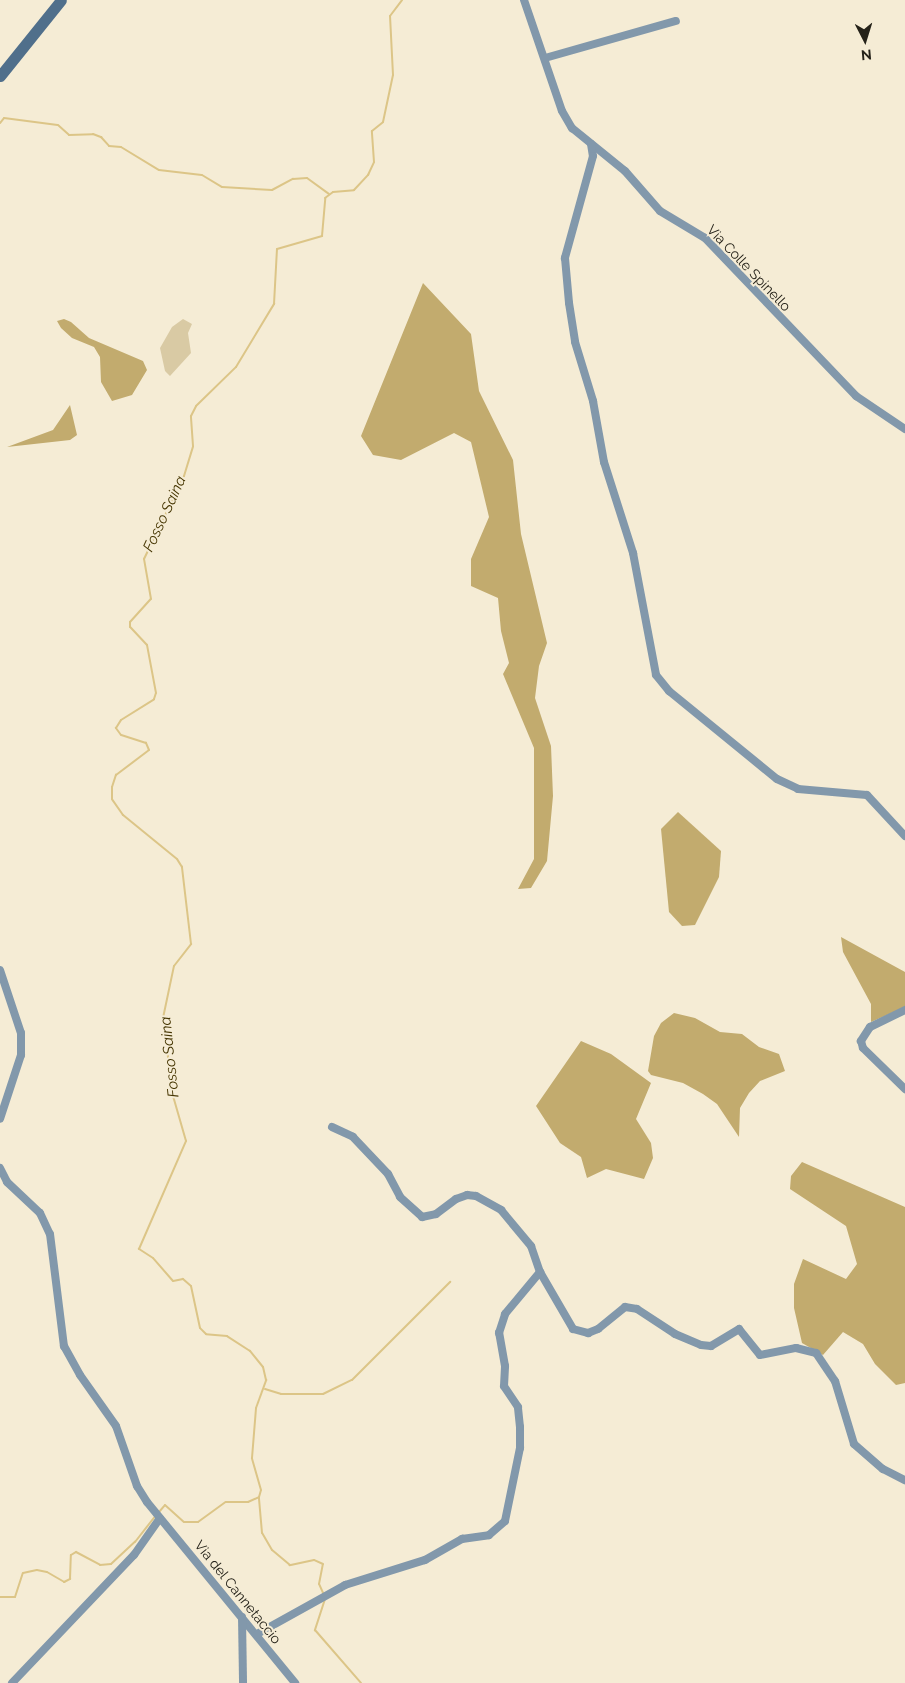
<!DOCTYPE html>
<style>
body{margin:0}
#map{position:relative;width:905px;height:1683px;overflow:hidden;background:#f5ecd5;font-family:Raleway,sans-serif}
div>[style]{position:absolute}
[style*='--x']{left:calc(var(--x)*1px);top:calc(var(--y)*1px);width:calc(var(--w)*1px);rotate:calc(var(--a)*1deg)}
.green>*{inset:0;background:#d9caa4}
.forest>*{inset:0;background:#c2ab6e}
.stream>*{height:2px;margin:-1px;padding:0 1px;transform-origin:1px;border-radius:1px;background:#dcc587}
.minor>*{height:8px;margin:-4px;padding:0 4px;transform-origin:4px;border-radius:4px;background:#8298ab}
.secondary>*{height:11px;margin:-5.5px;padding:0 5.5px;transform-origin:5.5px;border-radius:5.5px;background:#506f8b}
span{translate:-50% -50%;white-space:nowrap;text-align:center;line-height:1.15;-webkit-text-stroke:4px #f5ecd5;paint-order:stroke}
.street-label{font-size:14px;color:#252219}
.water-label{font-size:15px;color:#453501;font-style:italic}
.north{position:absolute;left:840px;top:15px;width:50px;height:50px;-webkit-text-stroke:4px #f5ecd5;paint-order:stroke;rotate:175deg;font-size:14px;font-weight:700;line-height:20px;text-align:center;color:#252219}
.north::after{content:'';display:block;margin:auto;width:18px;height:22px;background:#252219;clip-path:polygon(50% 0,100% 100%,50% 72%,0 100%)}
</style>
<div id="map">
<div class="green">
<div style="clip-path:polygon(183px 319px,192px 324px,188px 333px,191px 353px,170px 376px,165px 371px,160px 348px,172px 327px)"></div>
</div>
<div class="forest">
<div style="clip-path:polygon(423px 283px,471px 334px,479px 391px,513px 460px,521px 534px,547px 643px,539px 666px,535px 698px,551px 746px,553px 796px,547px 861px,531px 888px,518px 889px,534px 859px,534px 748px,503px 674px,509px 663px,501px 631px,498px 598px,471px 586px,471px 559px,489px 517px,471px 442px,454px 433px,401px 460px,373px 455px,361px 436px)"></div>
<div style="clip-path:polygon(64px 319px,71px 322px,89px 338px,143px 361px,147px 370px,132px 395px,112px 401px,101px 382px,100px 357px,94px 347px,72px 338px,61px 328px,57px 321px)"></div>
<div style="clip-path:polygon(70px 405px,77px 435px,70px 440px,7px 447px,53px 430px)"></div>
<div style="clip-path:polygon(678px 812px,721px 851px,719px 877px,695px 925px,682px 926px,669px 912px,661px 829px)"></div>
<div style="clip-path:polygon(841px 937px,905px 972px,905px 1007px,871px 1022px,871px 1004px,843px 952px)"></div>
<div style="clip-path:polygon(674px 1013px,695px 1018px,720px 1032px,742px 1034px,759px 1047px,779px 1054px,785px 1071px,760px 1081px,749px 1093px,740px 1108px,739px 1137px,717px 1104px,703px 1094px,683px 1083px,651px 1075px,648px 1071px,654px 1036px,661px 1023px)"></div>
<div style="clip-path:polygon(581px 1041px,611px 1054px,651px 1083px,636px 1119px,651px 1143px,653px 1158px,644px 1179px,606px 1169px,587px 1178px,581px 1157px,560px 1143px,536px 1106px)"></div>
<div style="clip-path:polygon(802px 1162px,905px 1207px,905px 1383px,896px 1385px,875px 1364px,863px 1344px,843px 1332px,823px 1355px,802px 1343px,794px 1308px,794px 1284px,803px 1259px,846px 1279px,857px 1264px,846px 1226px,790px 1189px,791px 1176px)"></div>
</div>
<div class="stream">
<div style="--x:0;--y:123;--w:6;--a:-51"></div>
<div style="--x:4;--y:118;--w:54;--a:7.4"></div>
<div style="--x:58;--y:125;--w:15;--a:42"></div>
<div style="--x:69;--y:135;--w:24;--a:-2"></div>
<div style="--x:93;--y:134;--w:9;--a:21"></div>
<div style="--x:101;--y:137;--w:12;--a:48"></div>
<div style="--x:109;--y:146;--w:12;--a:5"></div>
<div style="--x:121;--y:147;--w:44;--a:31.2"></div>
<div style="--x:159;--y:170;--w:43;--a:6.6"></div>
<div style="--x:202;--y:175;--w:23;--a:31"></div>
<div style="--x:222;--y:187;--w:50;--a:3.4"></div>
<div style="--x:272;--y:190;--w:24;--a:-28"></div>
<div style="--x:293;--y:179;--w:14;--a:-4"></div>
<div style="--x:307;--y:178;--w:27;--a:36"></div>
<div style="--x:265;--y:1389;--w:17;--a:17"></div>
<div style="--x:281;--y:1394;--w:42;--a:0"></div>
<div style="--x:323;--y:1394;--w:32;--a:-26"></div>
<div style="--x:352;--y:1380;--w:139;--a:-45"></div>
<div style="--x:159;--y:1512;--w:9;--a:-49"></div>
<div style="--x:165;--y:1505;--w:25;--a:42"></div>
<div style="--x:184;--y:1522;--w:14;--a:0"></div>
<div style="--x:198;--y:1522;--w:34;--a:-36"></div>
<div style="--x:226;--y:1502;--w:22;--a:0"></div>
<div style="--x:248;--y:1502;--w:12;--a:-24"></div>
<div style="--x:324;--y:1595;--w:12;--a:-114"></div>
<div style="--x:319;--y:1584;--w:20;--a:-79"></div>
<div style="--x:323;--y:1564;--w:10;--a:-156"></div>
<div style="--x:314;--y:1560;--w:25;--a:168"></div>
<div style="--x:290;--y:1565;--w:23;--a:-140"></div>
<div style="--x:272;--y:1550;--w:20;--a:-120"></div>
<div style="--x:262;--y:1533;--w:36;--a:-95"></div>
<div style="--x:259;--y:1497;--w:7;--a:-74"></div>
<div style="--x:261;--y:1490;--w:33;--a:-106"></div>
<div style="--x:252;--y:1458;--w:50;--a:-85.4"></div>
<div style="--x:256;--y:1408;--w:30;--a:-70"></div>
<div style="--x:266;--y:1380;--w:13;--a:-103"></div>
<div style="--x:263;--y:1367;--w:21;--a:-129"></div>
<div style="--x:250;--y:1351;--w:27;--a:-147"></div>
<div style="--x:227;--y:1336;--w:21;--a:-175"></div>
<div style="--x:206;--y:1334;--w:8;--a:-135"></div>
<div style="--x:200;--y:1328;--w:43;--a:-102.1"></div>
<div style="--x:191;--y:1286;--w:11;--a:-139"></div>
<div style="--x:183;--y:1279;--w:10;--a:169"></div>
<div style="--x:173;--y:1281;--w:30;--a:-131"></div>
<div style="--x:153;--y:1258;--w:17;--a:-147"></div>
<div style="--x:139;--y:1249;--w:118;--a:-66.5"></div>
<div style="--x:186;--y:1141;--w:47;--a:-106.1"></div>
<div style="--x:173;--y:1096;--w:79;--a:-97.3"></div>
<div style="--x:163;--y:1018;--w:53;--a:-78.1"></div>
<div style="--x:174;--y:966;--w:28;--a:-52"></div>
<div style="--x:191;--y:944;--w:78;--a:-96.7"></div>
<div style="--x:182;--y:867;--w:9;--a:-122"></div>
<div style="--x:177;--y:859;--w:70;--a:-140.8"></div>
<div style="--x:123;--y:815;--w:19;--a:-125"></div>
<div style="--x:112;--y:799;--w:12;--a:-90"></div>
<div style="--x:112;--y:787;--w:13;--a:-72"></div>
<div style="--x:116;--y:775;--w:41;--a:-37.1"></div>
<div style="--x:149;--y:750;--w:8;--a:-113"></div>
<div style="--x:146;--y:743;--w:26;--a:-162"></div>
<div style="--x:121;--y:735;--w:9;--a:-126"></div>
<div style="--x:116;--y:728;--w:9;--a:-58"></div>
<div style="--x:121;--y:720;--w:39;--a:-32"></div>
<div style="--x:154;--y:699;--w:6;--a:-72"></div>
<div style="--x:156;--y:693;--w:49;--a:-100.6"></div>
<div style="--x:147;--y:645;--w:25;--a:-133"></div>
<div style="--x:130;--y:627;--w:5;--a:-90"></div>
<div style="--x:130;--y:622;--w:31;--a:-48"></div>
<div style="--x:151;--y:599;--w:41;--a:-99.9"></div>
<div style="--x:144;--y:559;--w:92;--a:-64.3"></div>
<div style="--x:184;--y:476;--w:31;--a:-73"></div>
<div style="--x:193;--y:446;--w:30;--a:-94"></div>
<div style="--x:191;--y:416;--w:11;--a:-63"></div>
<div style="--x:196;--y:406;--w:56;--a:-44.3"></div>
<div style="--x:236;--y:367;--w:74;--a:-58.9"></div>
<div style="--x:274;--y:304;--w:55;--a:-86.9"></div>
<div style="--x:277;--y:249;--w:47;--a:-16.1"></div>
<div style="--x:322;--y:236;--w:38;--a:-85"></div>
<div style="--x:325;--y:198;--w:10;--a:-37"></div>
<div style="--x:333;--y:192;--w:21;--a:-5"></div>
<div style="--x:354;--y:190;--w:21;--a:-47"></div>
<div style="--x:368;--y:175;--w:14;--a:-65"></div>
<div style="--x:374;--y:162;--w:31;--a:-94"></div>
<div style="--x:372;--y:131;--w:14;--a:-39"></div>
<div style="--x:383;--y:122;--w:48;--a:-78"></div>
<div style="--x:393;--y:75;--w:59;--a:-92.9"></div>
<div style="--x:390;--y:16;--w:20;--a:-53"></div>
<div style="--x:0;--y:1597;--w:15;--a:0"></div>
<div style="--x:15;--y:1597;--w:25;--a:-72"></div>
<div style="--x:23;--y:1573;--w:14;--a:-12"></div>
<div style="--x:37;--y:1570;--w:10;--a:11"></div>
<div style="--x:47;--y:1572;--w:20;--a:30"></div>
<div style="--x:64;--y:1582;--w:7;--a:-27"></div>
<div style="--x:70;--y:1579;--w:24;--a:-88"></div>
<div style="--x:71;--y:1555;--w:6;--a:-31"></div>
<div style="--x:76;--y:1552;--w:27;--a:28"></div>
<div style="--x:100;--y:1565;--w:11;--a:-5"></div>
<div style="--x:111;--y:1564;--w:33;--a:-43"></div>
<div style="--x:135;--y:1542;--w:33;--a:-52"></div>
<div style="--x:325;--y:1599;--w:33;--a:108"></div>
<div style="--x:315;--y:1630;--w:70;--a:49"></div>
</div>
<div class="minor">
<div style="--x:524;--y:0;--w:117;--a:71.1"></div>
<div style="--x:562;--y:111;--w:20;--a:60"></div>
<div style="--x:572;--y:128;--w:68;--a:39.1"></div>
<div style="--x:625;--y:171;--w:53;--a:48.8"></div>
<div style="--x:660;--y:211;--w:52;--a:31"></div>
<div style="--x:705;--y:238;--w:219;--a:46.3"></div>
<div style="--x:856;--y:396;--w:59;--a:34"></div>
<div style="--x:545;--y:58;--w:136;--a:-15.8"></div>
<div style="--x:591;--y:144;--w:12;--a:81"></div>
<div style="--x:593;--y:156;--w:106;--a:105.4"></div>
<div style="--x:565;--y:258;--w:45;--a:84.9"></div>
<div style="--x:569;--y:303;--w:39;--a:81"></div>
<div style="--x:575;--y:342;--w:62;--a:73"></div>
<div style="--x:593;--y:401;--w:62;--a:79.8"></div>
<div style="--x:604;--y:462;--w:96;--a:72.3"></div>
<div style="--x:633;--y:553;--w:124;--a:79.3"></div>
<div style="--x:656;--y:675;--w:21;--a:51"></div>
<div style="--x:669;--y:691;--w:139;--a:39.2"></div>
<div style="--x:777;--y:779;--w:23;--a:25"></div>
<div style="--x:798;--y:789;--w:69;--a:5"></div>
<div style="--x:867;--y:795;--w:56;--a:47.2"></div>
<div style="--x:0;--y:970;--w:66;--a:71.6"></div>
<div style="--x:21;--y:1033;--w:22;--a:90"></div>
<div style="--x:21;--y:1055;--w:67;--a:108.2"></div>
<div style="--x:905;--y:1010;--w:39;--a:154"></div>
<div style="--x:870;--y:1027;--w:17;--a:123"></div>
<div style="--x:861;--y:1041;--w:7;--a:74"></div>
<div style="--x:863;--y:1048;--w:59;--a:44.3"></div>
<div style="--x:332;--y:1127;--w:23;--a:25"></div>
<div style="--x:353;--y:1137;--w:51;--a:46.6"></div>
<div style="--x:388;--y:1174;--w:26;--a:62"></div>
<div style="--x:400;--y:1197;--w:30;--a:42"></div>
<div style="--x:422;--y:1217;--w:14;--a:-12"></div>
<div style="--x:436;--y:1214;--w:25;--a:-37"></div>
<div style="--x:456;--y:1199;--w:12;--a:-20"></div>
<div style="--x:467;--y:1195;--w:9;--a:6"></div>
<div style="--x:476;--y:1196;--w:29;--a:29"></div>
<div style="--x:501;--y:1210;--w:47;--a:50.2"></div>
<div style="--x:531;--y:1246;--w:28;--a:71"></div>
<div style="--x:540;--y:1272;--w:66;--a:59.9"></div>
<div style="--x:573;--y:1329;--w:16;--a:15"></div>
<div style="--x:588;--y:1333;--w:11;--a:-22"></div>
<div style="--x:598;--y:1329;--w:35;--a:-39"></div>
<div style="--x:625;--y:1307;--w:12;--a:9"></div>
<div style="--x:637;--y:1309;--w:45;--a:33.3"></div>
<div style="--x:675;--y:1334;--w:28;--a:23"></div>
<div style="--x:701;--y:1345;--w:10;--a:6"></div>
<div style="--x:711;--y:1346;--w:33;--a:-31"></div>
<div style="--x:739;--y:1329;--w:33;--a:51"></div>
<div style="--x:760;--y:1355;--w:37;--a:-11"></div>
<div style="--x:796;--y:1348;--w:21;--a:14"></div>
<div style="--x:816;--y:1353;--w:34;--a:56"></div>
<div style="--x:835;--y:1381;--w:66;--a:73.2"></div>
<div style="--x:854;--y:1444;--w:38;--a:41"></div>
<div style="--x:883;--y:1469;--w:25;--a:27"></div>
<div style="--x:0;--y:1168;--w:16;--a:63"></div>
<div style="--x:7;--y:1182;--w:45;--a:43.2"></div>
<div style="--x:40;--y:1213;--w:23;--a:65"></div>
<div style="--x:50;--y:1234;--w:113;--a:82.9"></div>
<div style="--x:64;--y:1346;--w:33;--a:61"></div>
<div style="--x:80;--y:1375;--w:62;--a:54.8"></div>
<div style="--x:116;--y:1426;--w:64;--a:70.7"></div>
<div style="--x:137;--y:1486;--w:19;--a:58"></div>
<div style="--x:147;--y:1502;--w:234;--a:50.7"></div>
<div style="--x:242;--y:1617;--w:66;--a:89.1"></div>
<div style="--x:257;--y:1634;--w:101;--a:-29.1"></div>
<div style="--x:345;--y:1585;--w:84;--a:-17.4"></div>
<div style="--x:425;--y:1560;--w:43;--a:-29.6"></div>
<div style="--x:462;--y:1539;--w:27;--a:-8"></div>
<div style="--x:489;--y:1535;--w:21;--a:-41"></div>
<div style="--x:505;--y:1521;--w:75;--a:-78.4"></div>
<div style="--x:520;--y:1448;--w:21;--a:-90"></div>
<div style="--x:520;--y:1427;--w:20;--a:-96"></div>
<div style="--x:518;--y:1407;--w:25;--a:-124"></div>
<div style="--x:504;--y:1386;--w:20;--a:-87"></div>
<div style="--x:505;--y:1366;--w:34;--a:-100"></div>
<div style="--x:499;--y:1333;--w:20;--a:-72"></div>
<div style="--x:505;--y:1314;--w:55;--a:-50.2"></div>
<div style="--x:12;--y:1683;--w:177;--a:-46.4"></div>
<div style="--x:134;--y:1555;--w:45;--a:-54.9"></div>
</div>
<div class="secondary">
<div style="--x:0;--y:76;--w:97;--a:-51.2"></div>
</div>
<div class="street-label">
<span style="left:749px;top:268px;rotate:46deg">Via Colle Spinello</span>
<span style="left:238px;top:1592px;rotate:51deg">Via del Cannetaccio</span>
</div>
<div class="water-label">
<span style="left:165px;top:514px;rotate:-65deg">Fosso Saina</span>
<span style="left:170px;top:1057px;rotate:-96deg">Fosso Saina</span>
</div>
<div class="north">N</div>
</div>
